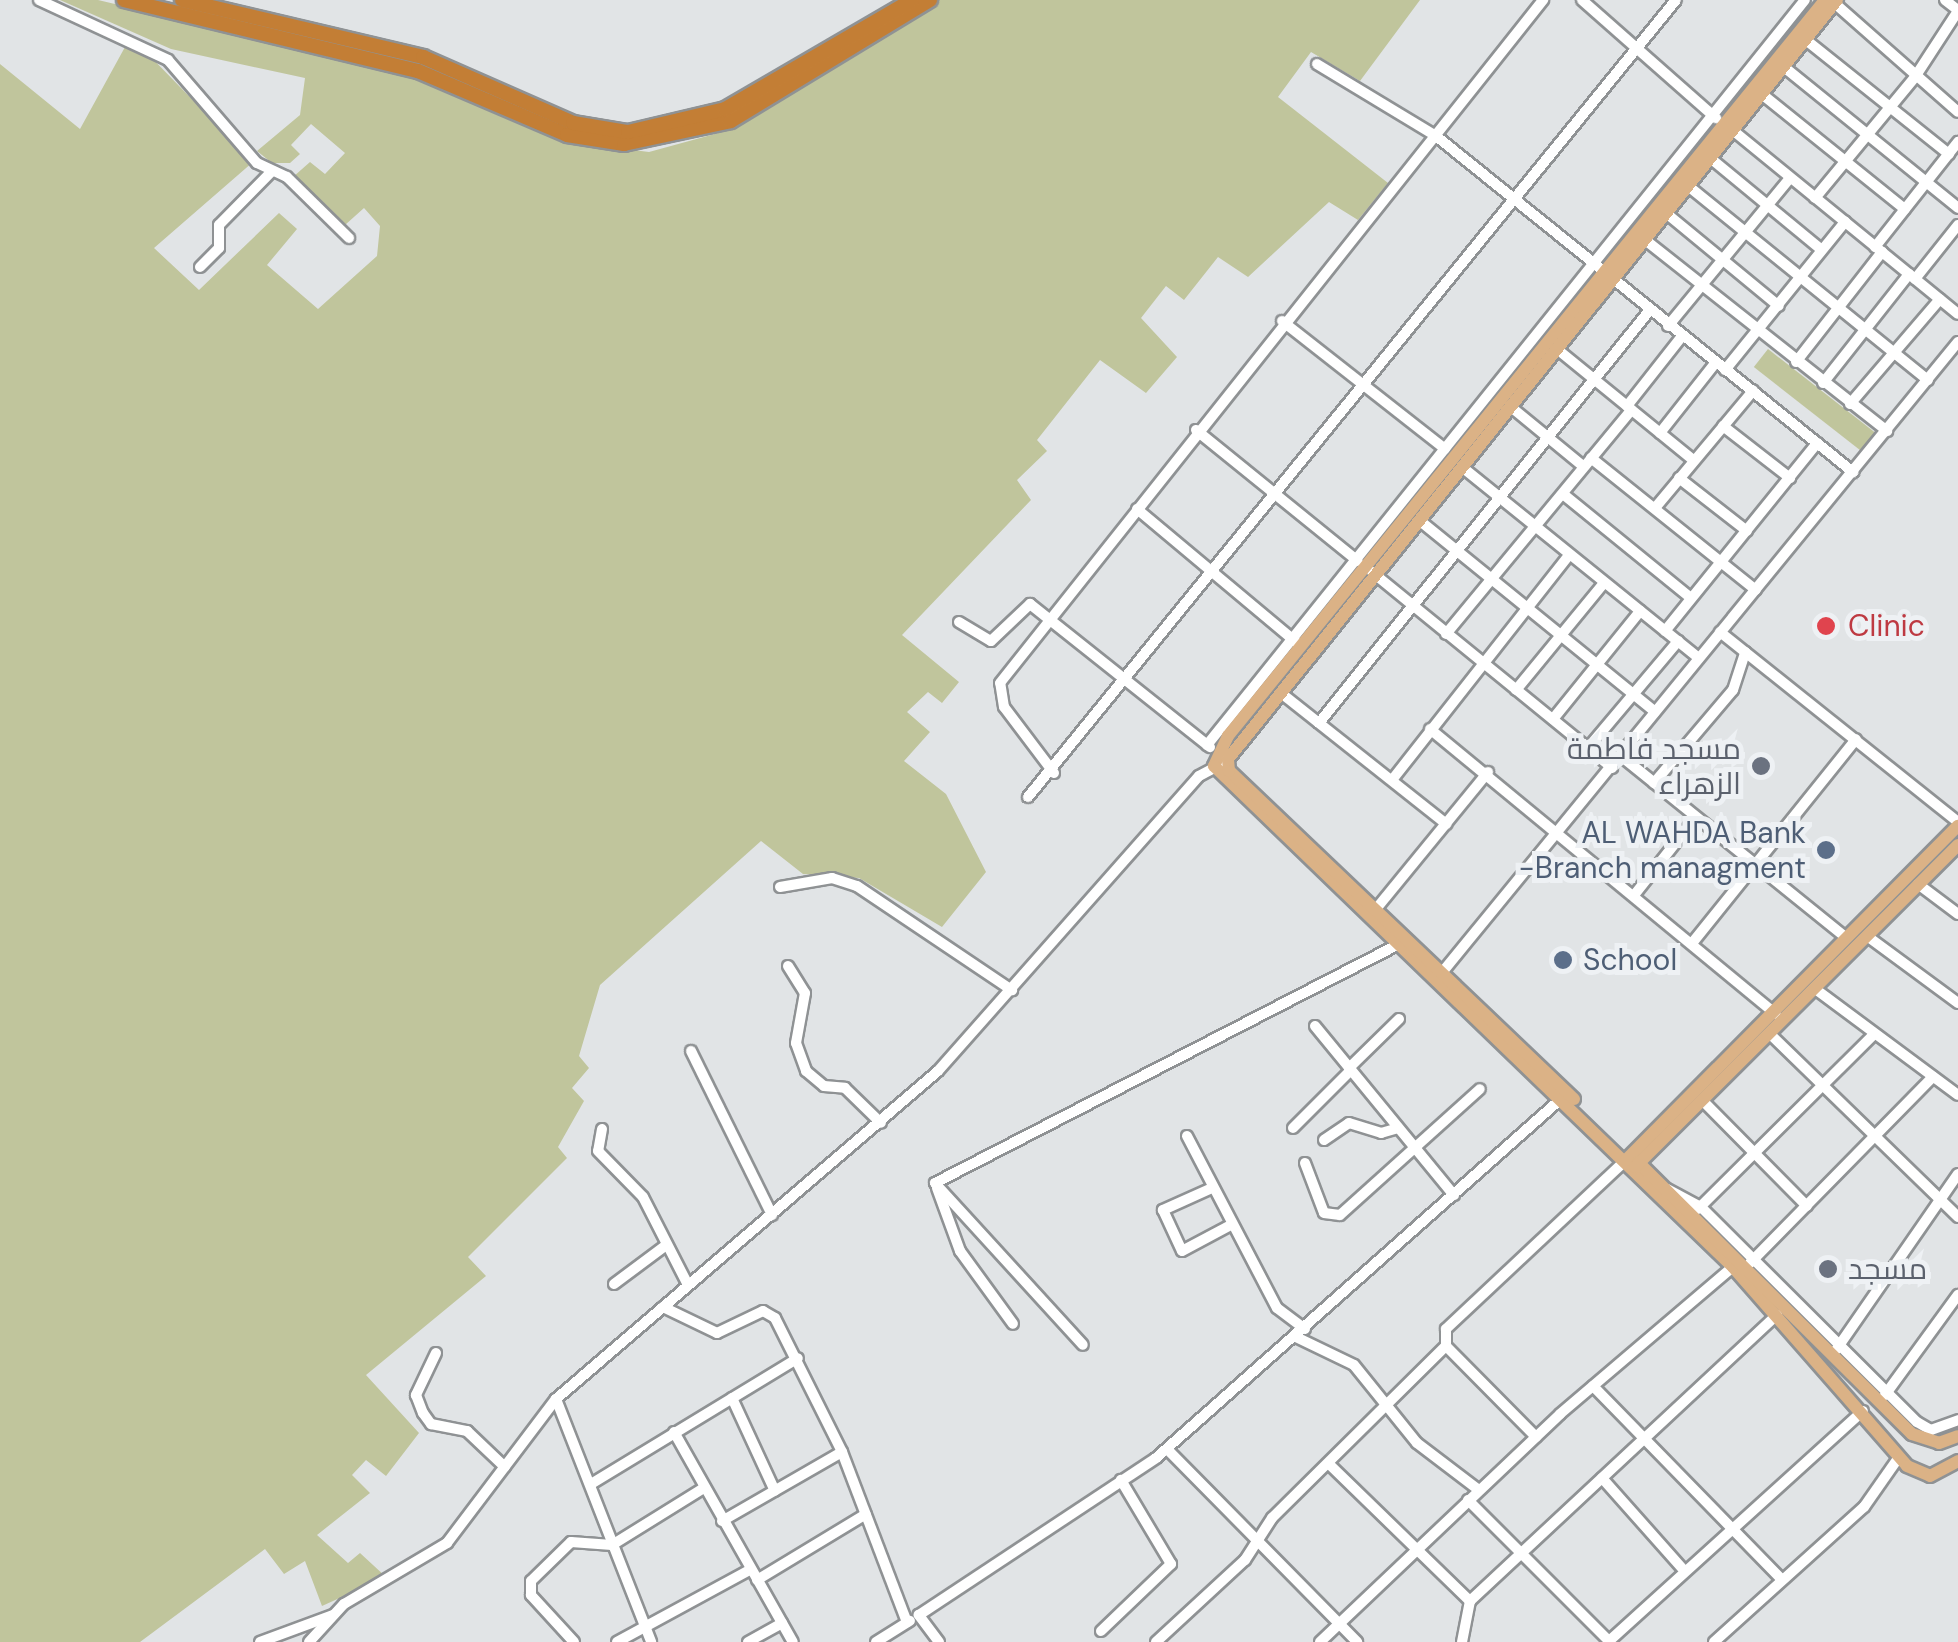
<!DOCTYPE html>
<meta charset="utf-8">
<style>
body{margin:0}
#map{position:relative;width:1958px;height:1642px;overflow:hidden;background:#e1e4e6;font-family:"DM Sans",Cairo,sans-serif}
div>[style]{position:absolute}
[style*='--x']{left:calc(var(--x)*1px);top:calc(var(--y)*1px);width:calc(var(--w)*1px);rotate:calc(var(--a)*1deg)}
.green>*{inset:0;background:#c0c59c;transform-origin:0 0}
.roads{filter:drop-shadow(2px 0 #8f9294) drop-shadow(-2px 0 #8f9294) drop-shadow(0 2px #8f9294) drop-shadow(0 -2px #8f9294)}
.minor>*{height:10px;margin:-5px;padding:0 5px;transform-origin:5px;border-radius:5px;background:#fff}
.major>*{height:12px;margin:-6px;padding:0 6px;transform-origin:6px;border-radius:6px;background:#dbb286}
.highway>*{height:14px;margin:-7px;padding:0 7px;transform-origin:7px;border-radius:7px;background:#c37e35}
.dots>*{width:28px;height:28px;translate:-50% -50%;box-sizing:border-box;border:5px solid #eef1f4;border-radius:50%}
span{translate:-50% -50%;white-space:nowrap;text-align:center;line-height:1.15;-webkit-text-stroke:10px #eef1f4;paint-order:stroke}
.health-label{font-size:30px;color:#be3a42}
.left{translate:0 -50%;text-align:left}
.worship-label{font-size:30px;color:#5b616d}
.right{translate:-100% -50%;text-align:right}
.service-label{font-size:30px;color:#4e5e75}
</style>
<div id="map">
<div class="green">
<div style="clip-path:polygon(60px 0,98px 0,419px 76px,570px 142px,649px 152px,722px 132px,935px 0,1420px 0,1360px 81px,1311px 52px,1278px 97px,1388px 183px,1358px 220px,1329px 202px,1248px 277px,1218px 257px,1184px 300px,1166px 286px,1141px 318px,1177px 357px,1146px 393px,1100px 360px,1037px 440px,1047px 451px,1017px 480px,1031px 500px,902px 635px,959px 682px,942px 703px,928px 692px,907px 712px,930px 732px,904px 761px,946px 794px,986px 872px,942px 927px,859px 878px,803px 874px,761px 841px,600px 985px,579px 1056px,589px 1068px,572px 1088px,584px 1101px,558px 1147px,567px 1158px,468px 1257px,486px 1276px,366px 1375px,419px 1433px,386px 1476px,366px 1460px,352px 1475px,370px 1493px,317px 1535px,348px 1563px,360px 1553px,386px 1577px,322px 1606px,305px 1561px,284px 1574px,265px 1549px,140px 1642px,0 1642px,0 64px,80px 129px,125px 47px,147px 53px,253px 162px,154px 248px,199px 290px,279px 213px,297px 229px,267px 265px,318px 309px,377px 256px,380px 226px,364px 208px,345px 225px,293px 177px,310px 162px,325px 174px,345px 153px,311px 124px,291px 145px,300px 154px,290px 163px,272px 163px,257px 151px,300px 115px,305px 78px,171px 49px)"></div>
<div style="left:1768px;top:349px;width:137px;height:23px;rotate:38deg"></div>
</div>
<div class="roads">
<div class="minor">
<div style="--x:39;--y:0;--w:142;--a:24.9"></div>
<div style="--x:168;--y:60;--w:136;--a:49.2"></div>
<div style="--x:257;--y:163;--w:33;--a:25"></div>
<div style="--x:287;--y:177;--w:87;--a:44.5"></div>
<div style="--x:1582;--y:0;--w:179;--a:41.4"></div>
<div style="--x:1831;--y:0;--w:169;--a:41.4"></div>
<div style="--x:1945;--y:0;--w:16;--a:38"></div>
<div style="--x:1806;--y:40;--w:183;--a:38.6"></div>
<div style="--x:1317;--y:64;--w:139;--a:31.2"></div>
<div style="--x:1436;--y:136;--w:536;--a:38.86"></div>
<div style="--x:1784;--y:67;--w:224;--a:39"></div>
<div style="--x:1763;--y:95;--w:182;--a:38.8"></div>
<div style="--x:1730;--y:128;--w:294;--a:39.2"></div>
<div style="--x:1709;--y:157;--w:146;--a:39.5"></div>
<div style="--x:1687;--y:185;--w:310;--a:39"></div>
<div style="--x:1815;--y:198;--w:157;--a:-50.4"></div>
<div style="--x:1915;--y:77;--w:79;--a:-56.9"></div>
<div style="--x:1666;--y:213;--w:146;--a:39.5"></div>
<div style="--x:1644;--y:239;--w:310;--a:38.3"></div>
<div style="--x:1875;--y:247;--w:134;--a:-51.7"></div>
<div style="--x:200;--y:267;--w:27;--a:-45"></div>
<div style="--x:219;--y:248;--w:23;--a:-90"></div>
<div style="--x:219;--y:225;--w:74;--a:-45.5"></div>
<div style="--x:1915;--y:279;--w:69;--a:-51.5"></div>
<div style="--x:1282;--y:321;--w:207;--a:38.1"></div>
<div style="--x:1668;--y:326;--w:192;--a:-50.5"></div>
<div style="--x:1557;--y:349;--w:176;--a:39.2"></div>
<div style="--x:1796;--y:362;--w:140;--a:-52"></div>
<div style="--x:1725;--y:370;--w:191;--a:-51"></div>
<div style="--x:1823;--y:383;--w:139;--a:-51.7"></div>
<div style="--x:1850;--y:404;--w:138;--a:-49.4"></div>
<div style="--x:1627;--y:406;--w:89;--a:-51.8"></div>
<div style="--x:1511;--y:407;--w:94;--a:39.4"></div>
<div style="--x:1723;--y:426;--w:85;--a:37.8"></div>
<div style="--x:1196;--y:430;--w:208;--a:39"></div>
<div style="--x:1660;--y:433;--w:90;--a:-51.7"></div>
<div style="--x:1591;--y:458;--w:211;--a:38.7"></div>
<div style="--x:1462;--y:467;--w:304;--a:38.9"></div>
<div style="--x:1679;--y:478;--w:86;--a:37.9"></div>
<div style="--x:1563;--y:494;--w:165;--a:39.1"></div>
<div style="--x:1655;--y:508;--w:153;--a:-50.1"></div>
<div style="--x:1137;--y:509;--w:209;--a:39.9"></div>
<div style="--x:1419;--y:520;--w:304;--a:39.1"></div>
<div style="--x:1372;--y:572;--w:310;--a:39.2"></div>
<div style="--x:959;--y:622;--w:37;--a:31"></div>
<div style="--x:991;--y:641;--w:54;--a:-43.5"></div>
<div style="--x:1030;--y:604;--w:230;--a:38.5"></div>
<div style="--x:1665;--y:631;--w:242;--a:-51"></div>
<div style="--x:1720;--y:632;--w:305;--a:38.6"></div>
<div style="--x:1446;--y:634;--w:291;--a:-50.4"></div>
<div style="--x:1516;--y:690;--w:139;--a:-50.6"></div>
<div style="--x:1281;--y:693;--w:211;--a:38.4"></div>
<div style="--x:1553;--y:719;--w:139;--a:-51.1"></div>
<div style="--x:1319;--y:723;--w:528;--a:-51.31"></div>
<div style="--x:1430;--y:729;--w:448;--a:39.5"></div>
<div style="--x:1207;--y:745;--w:955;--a:-51.25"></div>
<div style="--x:1588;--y:748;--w:140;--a:-49.9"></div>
<div style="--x:1621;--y:756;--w:288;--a:38.9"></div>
<div style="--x:1054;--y:773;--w:83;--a:-127.1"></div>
<div style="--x:1004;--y:707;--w:24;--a:-99"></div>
<div style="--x:1000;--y:683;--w:873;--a:-51.51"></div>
<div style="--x:1392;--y:780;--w:286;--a:-51.8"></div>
<div style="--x:1654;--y:783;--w:122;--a:-49.7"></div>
<div style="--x:1733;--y:690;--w:40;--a:-72"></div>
<div style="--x:1028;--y:797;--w:1027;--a:-50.89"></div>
<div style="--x:1918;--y:884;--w:50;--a:36.9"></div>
<div style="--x:780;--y:887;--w:53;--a:-9.8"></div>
<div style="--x:832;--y:878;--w:26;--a:18"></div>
<div style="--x:857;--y:886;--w:187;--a:33.9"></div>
<div style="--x:1635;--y:894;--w:98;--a:-51.6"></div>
<div style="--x:1376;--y:909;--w:177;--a:-50.7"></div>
<div style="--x:1867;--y:936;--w:113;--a:36.4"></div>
<div style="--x:1693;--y:942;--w:260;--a:-51.2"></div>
<div style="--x:788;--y:966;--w:32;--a:58"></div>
<div style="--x:805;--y:993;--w:51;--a:100.2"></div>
<div style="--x:796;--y:1043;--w:30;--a:70"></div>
<div style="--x:806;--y:1071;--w:23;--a:40"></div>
<div style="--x:824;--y:1086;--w:21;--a:5"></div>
<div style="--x:845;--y:1088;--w:50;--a:44.2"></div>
<div style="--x:1440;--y:975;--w:818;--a:-50.71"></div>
<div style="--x:1814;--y:988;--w:179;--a:36.6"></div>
<div style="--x:1315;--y:1026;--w:219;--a:50.6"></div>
<div style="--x:1769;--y:1033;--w:264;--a:44.2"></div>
<div style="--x:691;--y:1051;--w:183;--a:63.7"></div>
<div style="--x:1349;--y:1068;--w:70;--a:-44.4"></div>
<div style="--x:1702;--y:1100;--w:149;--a:45.3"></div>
<div style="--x:1293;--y:1128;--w:82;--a:-45"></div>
<div style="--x:602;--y:1129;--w:22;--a:100"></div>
<div style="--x:598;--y:1151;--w:64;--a:45.6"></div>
<div style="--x:643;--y:1197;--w:99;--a:62.9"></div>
<div style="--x:1187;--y:1136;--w:194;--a:62.4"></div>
<div style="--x:1277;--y:1308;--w:35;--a:37"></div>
<div style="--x:1324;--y:1140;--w:30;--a:-34"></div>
<div style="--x:1349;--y:1123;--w:34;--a:17"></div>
<div style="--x:1381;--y:1133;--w:18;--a:-16"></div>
<div style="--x:1305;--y:1163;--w:53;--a:69.2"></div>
<div style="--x:1324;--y:1213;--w:16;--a:7"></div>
<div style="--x:1340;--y:1215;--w:188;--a:-42"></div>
<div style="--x:935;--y:1183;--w:526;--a:-27.25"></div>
<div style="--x:935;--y:1183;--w:219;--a:47.6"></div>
<div style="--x:937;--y:1188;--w:67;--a:69.9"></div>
<div style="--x:960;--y:1251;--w:90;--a:54"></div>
<div style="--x:1212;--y:1188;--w:54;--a:155.8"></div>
<div style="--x:1163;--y:1210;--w:45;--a:65.1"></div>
<div style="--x:1182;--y:1251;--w:55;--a:-28"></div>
<div style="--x:1667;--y:1189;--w:38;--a:28"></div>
<div style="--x:1701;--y:1207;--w:305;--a:44.9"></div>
<div style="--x:1917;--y:1422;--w:16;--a:30"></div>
<div style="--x:1931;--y:1430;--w:29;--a:-20"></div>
<div style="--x:1698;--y:1209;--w:248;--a:-44.8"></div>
<div style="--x:1750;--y:1263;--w:261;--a:-45.5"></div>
<div style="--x:614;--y:1284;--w:64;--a:-36.7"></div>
<div style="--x:663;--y:1307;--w:60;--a:25.7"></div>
<div style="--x:717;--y:1333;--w:51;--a:-25.6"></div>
<div style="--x:763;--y:1311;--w:14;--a:30"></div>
<div style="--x:775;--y:1318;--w:150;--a:63.4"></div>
<div style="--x:842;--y:1452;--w:182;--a:69.1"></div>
<div style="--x:1296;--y:1337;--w:64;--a:25.8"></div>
<div style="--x:1354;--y:1365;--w:100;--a:51.1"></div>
<div style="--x:1417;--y:1443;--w:78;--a:37.2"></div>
<div style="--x:1446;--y:1346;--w:128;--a:45.3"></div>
<div style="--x:1836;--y:1350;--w:214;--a:-55.3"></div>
<div style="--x:436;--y:1353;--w:47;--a:115.5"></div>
<div style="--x:416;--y:1395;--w:19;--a:69"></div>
<div style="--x:423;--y:1413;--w:14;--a:54"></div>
<div style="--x:431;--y:1424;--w:37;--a:11"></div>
<div style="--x:467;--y:1431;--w:52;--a:43.5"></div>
<div style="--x:1593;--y:1386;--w:271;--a:45.7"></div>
<div style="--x:1885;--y:1395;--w:124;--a:-53.9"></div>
<div style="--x:732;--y:1398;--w:102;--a:65.2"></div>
<div style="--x:556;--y:1399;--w:261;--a:68.6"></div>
<div style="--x:674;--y:1432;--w:241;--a:60.5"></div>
<div style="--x:1167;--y:1449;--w:271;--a:45.4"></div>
<div style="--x:1329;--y:1464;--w:197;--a:44.2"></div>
<div style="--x:1602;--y:1478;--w:120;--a:48.4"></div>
<div style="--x:591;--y:1484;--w:242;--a:-31.3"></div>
<div style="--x:1468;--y:1500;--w:199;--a:45"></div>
<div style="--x:722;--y:1521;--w:138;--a:-29.9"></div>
<div style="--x:757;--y:1580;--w:127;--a:-31.2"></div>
<div style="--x:1101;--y:1631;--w:97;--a:-43.7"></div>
<div style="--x:1171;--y:1564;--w:98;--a:-120.8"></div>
<div style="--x:260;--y:1642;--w:78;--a:-20.3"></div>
<div style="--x:309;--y:1642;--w:52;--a:-47.4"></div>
<div style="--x:344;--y:1604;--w:120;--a:-30.6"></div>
<div style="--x:447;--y:1543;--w:181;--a:-52.9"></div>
<div style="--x:556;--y:1399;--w:503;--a:-40.65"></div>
<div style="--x:938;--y:1071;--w:394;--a:-48.5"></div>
<div style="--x:1199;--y:776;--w:24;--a:-28"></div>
<div style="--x:574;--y:1642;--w:64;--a:-132.5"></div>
<div style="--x:531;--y:1595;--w:14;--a:-90"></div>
<div style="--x:531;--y:1581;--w:56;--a:-44.3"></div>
<div style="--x:571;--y:1542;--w:41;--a:4.2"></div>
<div style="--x:612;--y:1545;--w:108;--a:-31.8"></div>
<div style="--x:617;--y:1642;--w:149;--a:-28.5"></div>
<div style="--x:748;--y:1642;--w:39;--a:-29"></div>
<div style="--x:876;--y:1642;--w:40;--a:-32"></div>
<div style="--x:939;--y:1642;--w:34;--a:-127"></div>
<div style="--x:919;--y:1615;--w:284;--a:-33.5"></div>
<div style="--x:1156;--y:1458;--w:544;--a:-41.57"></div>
<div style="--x:1156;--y:1642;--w:121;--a:-42.7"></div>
<div style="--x:1245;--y:1560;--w:50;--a:-57.3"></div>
<div style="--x:1272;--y:1518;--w:245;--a:-44.7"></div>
<div style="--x:1446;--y:1346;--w:17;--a:-90"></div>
<div style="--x:1446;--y:1329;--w:247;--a:-43.2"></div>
<div style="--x:1320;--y:1642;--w:331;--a:-43.5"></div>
<div style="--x:1560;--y:1414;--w:227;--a:-40.4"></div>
<div style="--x:1462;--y:1642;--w:42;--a:-79"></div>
<div style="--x:1470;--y:1601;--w:420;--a:-43"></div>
<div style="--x:1608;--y:1642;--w:344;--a:-42.2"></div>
<div style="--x:1714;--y:1642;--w:202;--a:-42"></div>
<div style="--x:1864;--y:1507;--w:61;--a:-55"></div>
</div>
<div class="major">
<div style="--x:1825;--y:0;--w:948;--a:129.05"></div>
<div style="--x:1228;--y:736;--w:33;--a:115"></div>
<div style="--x:1214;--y:766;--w:721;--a:43.99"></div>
<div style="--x:1733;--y:1267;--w:264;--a:48.8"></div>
<div style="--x:1907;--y:1466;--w:25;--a:23"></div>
<div style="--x:1930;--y:1476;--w:32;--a:-28"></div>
<div style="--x:1574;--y:1099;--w:476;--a:-136.4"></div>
<div style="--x:1229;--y:771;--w:12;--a:-95"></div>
<div style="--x:1228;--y:759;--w:973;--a:-51.26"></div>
<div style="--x:1626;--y:1160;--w:471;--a:-45.2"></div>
<div style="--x:1638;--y:1162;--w:386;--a:44.8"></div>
<div style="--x:1912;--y:1434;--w:28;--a:18"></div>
<div style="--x:1939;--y:1443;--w:20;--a:-20"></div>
<div style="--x:1635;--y:1167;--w:456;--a:-44.9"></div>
</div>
<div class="highway">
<div style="--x:124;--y:0;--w:302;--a:13.6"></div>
<div style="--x:418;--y:71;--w:162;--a:23.2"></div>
<div style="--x:567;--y:135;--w:58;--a:9"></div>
<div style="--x:624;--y:144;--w:109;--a:-12.1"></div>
<div style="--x:731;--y:121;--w:233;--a:-31.3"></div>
<div style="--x:182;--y:0;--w:248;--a:13.3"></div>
<div style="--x:423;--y:57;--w:164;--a:23.7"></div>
<div style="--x:573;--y:123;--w:56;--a:9.3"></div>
<div style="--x:628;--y:132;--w:100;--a:-13.3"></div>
<div style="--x:725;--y:109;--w:216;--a:-30.2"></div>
</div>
</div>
<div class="dots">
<div style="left:1826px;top:626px;background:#e0444e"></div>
<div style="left:1761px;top:766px;background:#6b7280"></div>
<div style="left:1826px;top:850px;background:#5c6f8a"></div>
<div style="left:1563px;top:960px;background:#5c6f8a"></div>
<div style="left:1828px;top:1269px;background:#6b7280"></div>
</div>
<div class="health-label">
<span class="left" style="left:1848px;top:626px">Clinic</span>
</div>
<div class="worship-label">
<span class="right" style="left:1741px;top:766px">مسجد فاطمة<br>الزهراء</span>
<span class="left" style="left:1848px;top:1269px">مسجد</span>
</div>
<div class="service-label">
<span class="right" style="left:1806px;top:850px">AL WAHDA Bank<br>-Branch managment</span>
<span class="left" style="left:1583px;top:960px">School</span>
</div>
</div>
